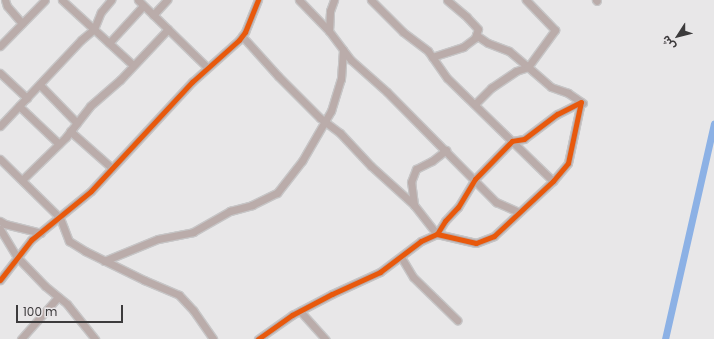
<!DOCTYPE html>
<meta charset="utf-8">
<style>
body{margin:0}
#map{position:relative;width:714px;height:339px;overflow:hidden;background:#e8e7e8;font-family:Poppins,"Noto Sans Arabic",sans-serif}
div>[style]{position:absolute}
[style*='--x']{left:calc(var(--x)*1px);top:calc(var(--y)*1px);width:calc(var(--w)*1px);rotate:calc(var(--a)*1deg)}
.canal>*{height:7px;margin:-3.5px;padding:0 3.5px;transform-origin:3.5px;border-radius:3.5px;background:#8cb1e5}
.roads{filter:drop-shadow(1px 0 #c6c5c6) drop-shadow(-1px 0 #c6c5c6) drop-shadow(0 1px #c6c5c6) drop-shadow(0 -1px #c6c5c6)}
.minor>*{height:7px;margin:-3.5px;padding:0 3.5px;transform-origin:3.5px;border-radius:3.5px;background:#baacaa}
.cycleway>*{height:5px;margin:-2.5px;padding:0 2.5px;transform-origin:2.5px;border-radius:2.5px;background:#e8590c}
span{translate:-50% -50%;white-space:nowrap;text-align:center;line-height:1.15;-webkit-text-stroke:4px #e9e6e8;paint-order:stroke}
.north{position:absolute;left:658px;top:16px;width:40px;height:40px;-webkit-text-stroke:3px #e9e6e8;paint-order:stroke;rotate:234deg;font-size:11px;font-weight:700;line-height:16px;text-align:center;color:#3c3b3c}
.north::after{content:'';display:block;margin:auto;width:14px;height:18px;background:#3c3b3c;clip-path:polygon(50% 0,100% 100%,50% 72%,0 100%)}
.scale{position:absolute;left:16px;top:305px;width:107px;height:18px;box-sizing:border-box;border:2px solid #3c3b3c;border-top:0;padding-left:5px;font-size:12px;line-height:14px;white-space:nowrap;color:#3c3b3c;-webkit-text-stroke:3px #e9e6e8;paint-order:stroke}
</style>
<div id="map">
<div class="canal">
<div style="--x:665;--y:339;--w:221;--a:-77.2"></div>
</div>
<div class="roads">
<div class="minor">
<div style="--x:5;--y:0;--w:6;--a:72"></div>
<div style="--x:7;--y:6;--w:23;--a:49"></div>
<div style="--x:62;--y:0;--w:96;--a:42.5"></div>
<div style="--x:138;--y:0;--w:96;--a:44.2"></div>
<div style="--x:299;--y:0;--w:43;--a:45.9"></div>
<div style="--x:329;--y:31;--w:36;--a:53"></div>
<div style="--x:351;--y:60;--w:48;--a:41.6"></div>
<div style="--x:387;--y:92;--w:155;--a:45.3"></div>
<div style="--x:496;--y:202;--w:24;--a:24"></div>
<div style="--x:371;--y:0;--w:45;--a:45"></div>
<div style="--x:403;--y:32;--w:31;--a:37"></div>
<div style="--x:428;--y:51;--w:33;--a:55"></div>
<div style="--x:447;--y:78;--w:148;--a:44.2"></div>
<div style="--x:596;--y:0;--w:1;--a:45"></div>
<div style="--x:153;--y:15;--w:21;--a:-47"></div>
<div style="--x:329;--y:31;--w:20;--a:-87"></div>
<div style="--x:330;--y:11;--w:12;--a:-70"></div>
<div style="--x:476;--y:35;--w:14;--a:34"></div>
<div style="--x:488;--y:43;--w:22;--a:21"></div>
<div style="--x:509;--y:51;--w:25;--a:40"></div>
<div style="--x:528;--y:67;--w:46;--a:-53.9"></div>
<div style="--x:555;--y:30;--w:42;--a:-134"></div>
<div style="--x:242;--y:36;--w:54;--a:48"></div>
<div style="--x:278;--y:76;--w:59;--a:45"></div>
<div style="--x:320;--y:118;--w:25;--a:37"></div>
<div style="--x:340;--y:133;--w:45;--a:46.8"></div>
<div style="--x:371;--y:166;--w:58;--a:42.2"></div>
<div style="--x:414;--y:205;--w:37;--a:52"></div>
<div style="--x:109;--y:43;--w:50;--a:-47.4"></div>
<div style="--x:0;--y:46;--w:64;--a:-45.6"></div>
<div style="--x:432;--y:57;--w:33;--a:-18"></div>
<div style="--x:463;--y:47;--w:15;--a:-37"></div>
<div style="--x:475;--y:38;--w:9;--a:-72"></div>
<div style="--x:478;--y:29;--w:16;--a:-133"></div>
<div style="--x:467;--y:17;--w:26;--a:-140"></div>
<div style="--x:0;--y:73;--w:37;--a:43"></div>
<div style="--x:40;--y:85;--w:53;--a:45.8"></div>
<div style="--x:475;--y:104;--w:23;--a:-45"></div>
<div style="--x:491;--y:88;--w:30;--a:-34"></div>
<div style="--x:516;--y:71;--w:13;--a:-18"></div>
<div style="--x:528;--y:67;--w:30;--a:41"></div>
<div style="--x:551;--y:87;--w:18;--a:19"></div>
<div style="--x:568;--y:93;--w:18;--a:34"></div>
<div style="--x:19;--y:106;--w:55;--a:43.5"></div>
<div style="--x:0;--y:126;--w:118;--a:-46.7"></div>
<div style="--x:81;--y:40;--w:17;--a:-40"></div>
<div style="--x:94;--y:29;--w:18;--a:-68"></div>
<div style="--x:101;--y:12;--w:16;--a:-50"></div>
<div style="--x:70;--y:131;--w:56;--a:41.4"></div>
<div style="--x:0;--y:159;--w:84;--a:44.5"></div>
<div style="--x:60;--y:218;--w:25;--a:69"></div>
<div style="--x:69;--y:241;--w:19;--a:32"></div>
<div style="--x:85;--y:251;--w:66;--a:26.2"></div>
<div style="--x:144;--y:280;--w:38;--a:23"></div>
<div style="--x:179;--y:295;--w:21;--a:47"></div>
<div style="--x:193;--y:310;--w:35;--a:55"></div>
<div style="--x:22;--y:180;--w:62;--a:-44.3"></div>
<div style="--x:66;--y:137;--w:39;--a:-52"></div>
<div style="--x:90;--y:106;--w:40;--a:-41"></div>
<div style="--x:120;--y:80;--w:70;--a:-46.7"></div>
<div style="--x:414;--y:205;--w:23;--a:-97"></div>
<div style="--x:411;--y:182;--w:14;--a:-69"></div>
<div style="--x:416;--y:169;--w:18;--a:-27"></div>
<div style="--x:432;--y:161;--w:18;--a:-38"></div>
<div style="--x:0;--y:221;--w:6;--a:31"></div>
<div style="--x:5;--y:224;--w:37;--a:14"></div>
<div style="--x:0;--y:229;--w:33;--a:59"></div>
<div style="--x:17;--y:257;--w:40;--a:46"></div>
<div style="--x:45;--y:286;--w:28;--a:39"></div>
<div style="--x:67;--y:304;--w:45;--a:51.3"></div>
<div style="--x:401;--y:257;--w:23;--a:59"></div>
<div style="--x:413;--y:277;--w:62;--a:44.3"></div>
<div style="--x:104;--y:261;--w:58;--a:-22.2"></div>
<div style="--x:158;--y:239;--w:36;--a:-11"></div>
<div style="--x:193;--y:232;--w:43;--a:-29.6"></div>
<div style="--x:230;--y:211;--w:23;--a:-15"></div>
<div style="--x:252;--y:205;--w:28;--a:-26"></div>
<div style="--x:277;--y:193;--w:41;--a:-52"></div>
<div style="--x:302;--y:161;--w:58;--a:-59.9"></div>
<div style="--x:331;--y:111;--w:34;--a:-73"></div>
<div style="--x:341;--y:79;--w:29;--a:-86"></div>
<div style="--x:0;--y:280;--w:51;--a:-52.2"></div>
<div style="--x:31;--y:240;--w:77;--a:-39.2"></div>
<div style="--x:91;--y:191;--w:149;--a:-47.2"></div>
<div style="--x:192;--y:82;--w:63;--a:-41.8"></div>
<div style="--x:239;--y:40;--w:10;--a:-53"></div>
<div style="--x:245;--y:32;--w:35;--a:-68"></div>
<div style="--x:300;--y:311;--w:38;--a:48"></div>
<div style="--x:21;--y:339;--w:56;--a:-48.6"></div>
<div style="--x:258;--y:339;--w:42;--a:-35.2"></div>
<div style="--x:292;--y:315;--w:45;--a:-27.7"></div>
<div style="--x:332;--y:294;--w:53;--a:-24.6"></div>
<div style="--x:380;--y:272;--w:51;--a:-37.1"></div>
<div style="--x:421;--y:241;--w:17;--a:-24"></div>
<div style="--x:437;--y:234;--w:40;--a:13"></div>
<div style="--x:476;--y:243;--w:19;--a:-21"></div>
<div style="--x:494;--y:236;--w:81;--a:-43"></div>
<div style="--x:553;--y:181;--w:23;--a:-50"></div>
<div style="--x:568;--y:163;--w:62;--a:-78"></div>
<div style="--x:581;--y:102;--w:27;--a:153"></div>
<div style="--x:557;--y:114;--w:41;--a:142.9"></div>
<div style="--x:524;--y:139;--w:12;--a:171"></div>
<div style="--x:512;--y:141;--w:53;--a:134.2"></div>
<div style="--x:475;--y:179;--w:33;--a:121"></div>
<div style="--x:458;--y:207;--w:19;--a:133"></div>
<div style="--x:445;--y:221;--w:15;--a:122"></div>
</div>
</div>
<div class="cycleway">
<div style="--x:0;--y:280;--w:51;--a:-52.2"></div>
<div style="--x:31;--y:240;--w:77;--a:-39.2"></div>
<div style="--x:91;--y:191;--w:149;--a:-47.2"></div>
<div style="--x:192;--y:82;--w:63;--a:-41.8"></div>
<div style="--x:239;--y:40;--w:10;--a:-53"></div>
<div style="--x:245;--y:32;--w:35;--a:-68"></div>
<div style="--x:258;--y:339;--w:42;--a:-35.2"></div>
<div style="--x:292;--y:315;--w:45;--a:-27.7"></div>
<div style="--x:332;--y:294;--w:53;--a:-24.6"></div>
<div style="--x:380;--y:272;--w:51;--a:-37.1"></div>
<div style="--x:421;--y:241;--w:17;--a:-24"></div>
<div style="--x:437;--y:234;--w:40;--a:13"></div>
<div style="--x:476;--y:243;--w:19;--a:-21"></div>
<div style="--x:494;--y:236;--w:81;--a:-43"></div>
<div style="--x:553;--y:181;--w:23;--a:-50"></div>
<div style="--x:568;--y:163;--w:62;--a:-78"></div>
<div style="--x:581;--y:102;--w:27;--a:153"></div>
<div style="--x:557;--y:114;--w:41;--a:142.9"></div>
<div style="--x:524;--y:139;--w:12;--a:171"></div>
<div style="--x:512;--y:141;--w:53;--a:134.2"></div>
<div style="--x:475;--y:179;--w:33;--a:121"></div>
<div style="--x:458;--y:207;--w:19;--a:133"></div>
<div style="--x:445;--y:221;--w:15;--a:122"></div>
</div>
<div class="north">ش</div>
<div class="scale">100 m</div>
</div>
